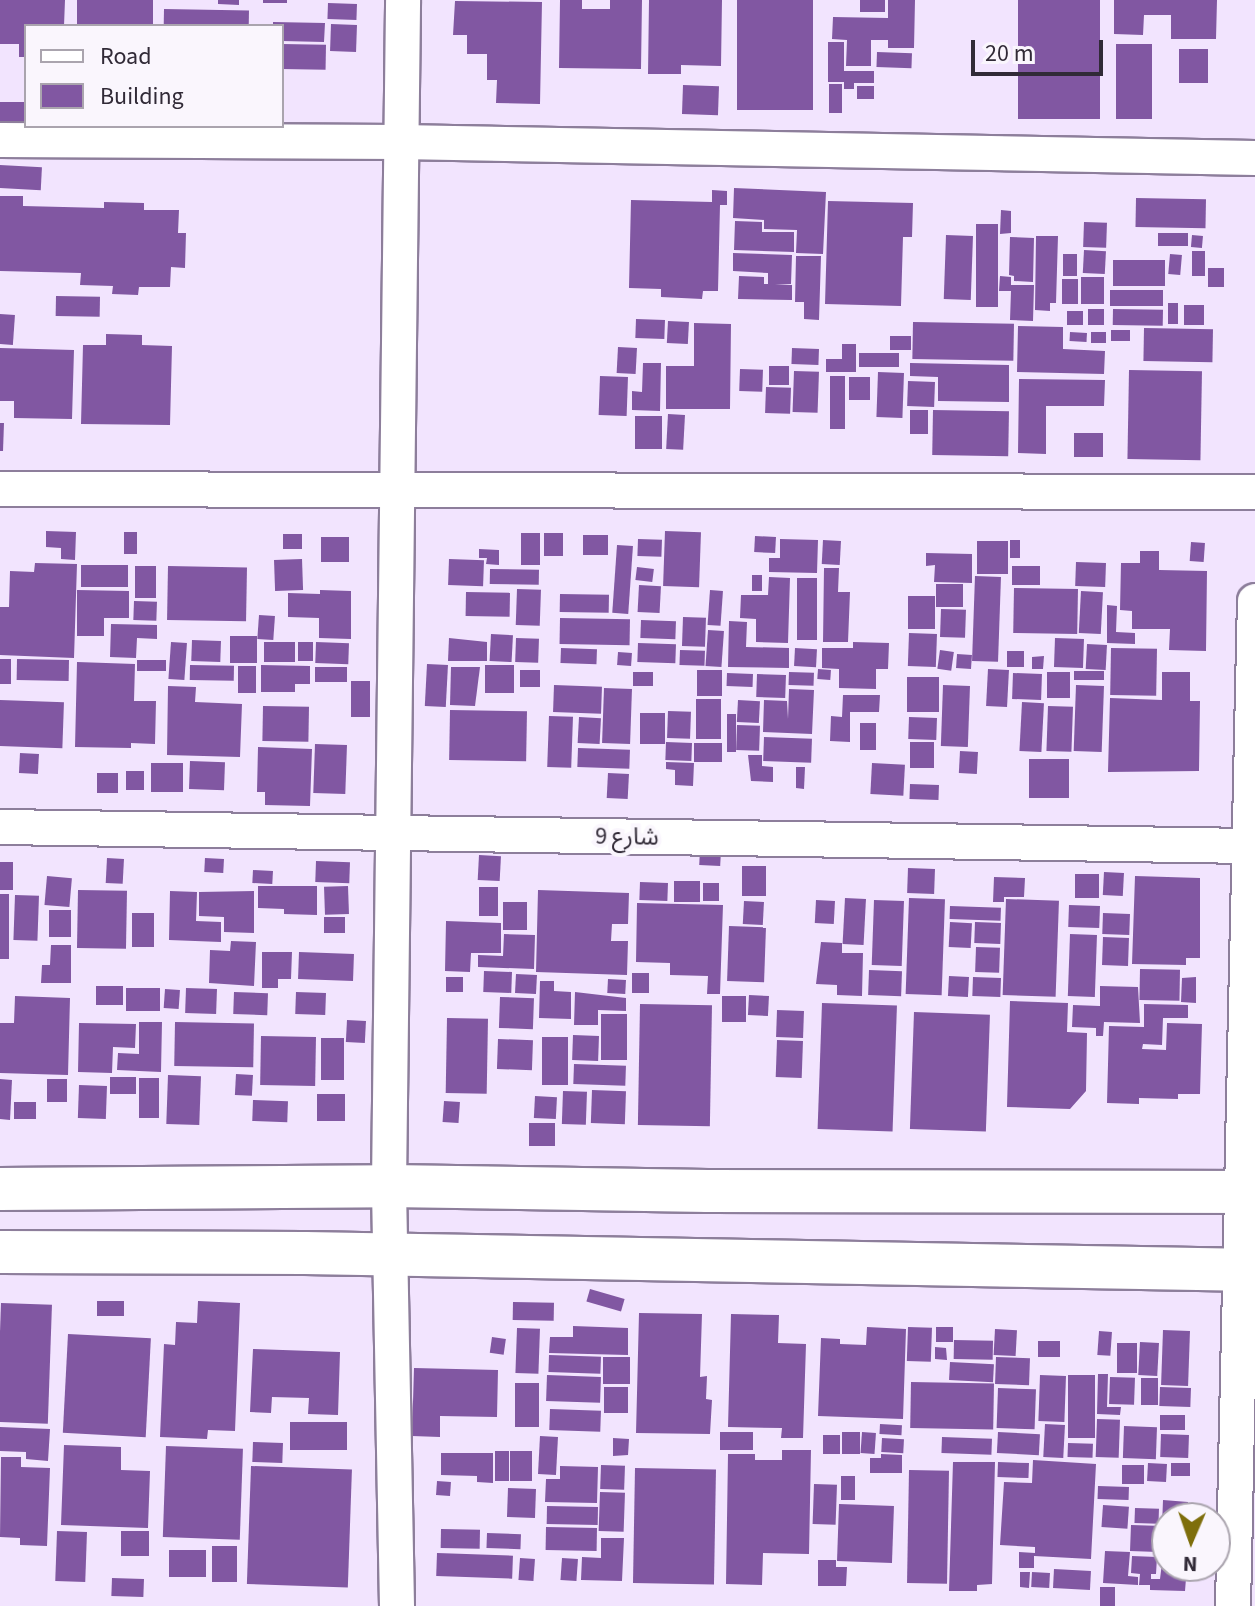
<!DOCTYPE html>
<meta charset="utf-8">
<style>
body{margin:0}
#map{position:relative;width:1255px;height:1606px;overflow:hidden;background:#f2e4fe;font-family:"Source Sans 3","Noto Sans Arabic",sans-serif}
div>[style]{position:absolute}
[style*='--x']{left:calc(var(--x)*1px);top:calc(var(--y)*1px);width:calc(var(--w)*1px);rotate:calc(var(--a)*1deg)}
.building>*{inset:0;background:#8157a2;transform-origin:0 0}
.roads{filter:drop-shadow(2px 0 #8d7e9b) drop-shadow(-2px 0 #8d7e9b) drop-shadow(0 2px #8d7e9b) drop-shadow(0 -2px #8d7e9b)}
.minor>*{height:34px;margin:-17px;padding:0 17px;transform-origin:17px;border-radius:17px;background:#fff}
.tertiary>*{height:42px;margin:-21px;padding:0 21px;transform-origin:21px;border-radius:21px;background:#fff}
span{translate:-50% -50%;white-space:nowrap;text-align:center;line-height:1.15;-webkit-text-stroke:8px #faf6fd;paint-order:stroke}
.street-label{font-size:24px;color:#312a37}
.legend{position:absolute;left:24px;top:24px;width:260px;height:104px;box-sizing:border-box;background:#faf6fd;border:2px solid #aaa4ae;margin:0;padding:10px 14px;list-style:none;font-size:24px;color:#312a37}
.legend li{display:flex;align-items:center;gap:16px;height:40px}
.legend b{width:40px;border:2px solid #aaa4ae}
.north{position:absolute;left:1151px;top:1502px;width:80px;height:80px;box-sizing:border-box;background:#faf6fd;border:2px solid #aaa4ae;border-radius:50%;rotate:182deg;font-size:22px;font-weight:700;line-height:32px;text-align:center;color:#312a37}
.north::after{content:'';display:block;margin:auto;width:28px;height:36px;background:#7e6e0b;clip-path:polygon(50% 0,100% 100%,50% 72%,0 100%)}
.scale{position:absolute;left:971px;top:40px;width:132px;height:36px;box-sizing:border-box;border:4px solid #312a37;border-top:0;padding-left:10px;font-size:24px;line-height:28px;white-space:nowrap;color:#312a37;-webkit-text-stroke:6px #faf6fd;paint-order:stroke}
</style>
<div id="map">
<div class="building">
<div style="clip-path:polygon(0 0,65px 0,64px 26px,26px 26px,26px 57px,19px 57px,19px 44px,0 44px)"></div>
<div style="left:77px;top:0;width:76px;height:26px"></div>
<div style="clip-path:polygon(218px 0,239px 0,239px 5px,218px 4px)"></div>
<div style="left:263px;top:0;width:24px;height:3px"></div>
<div style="clip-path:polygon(560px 0,582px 0,582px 9px,610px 9px,610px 0,642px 0,641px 69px,559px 68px)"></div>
<div style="clip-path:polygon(649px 0,722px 0,721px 66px,681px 65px,681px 74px,648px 74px)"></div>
<div style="left:737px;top:0;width:76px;height:110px"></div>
<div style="left:860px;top:0;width:25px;height:12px"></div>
<div style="clip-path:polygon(888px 0,915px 0,914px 48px,888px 48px,888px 40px,871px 40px,871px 66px,846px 66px,847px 40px,832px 39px,833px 17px,888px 18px)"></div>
<div style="left:1018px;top:0;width:82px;height:119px"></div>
<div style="clip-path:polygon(1114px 0,1217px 0,1216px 39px,1171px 39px,1171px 15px,1144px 15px,1143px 35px,1114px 34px)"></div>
<div style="clip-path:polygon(455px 1px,542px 2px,540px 104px,496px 103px,497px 80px,487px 80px,487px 54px,467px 54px,467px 35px,453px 35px)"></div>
<div style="left:328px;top:3px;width:29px;height:16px;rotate:2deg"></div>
<div style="left:164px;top:9px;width:85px;height:17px;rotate:1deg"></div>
<div style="clip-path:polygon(273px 22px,325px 23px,324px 42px,282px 41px,282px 26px,273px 26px)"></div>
<div style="left:331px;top:24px;width:26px;height:27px;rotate:2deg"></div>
<div style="clip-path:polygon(828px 42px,844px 42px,844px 71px,874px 71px,874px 83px,854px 83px,854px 89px,844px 89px,844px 82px,828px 82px)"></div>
<div style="left:282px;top:44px;width:44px;height:25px;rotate:1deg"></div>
<div style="left:1116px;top:44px;width:36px;height:75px"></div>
<div style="left:1179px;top:49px;width:29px;height:34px"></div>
<div style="left:877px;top:52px;width:35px;height:15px;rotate:2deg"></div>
<div style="left:829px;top:84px;width:13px;height:29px"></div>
<div style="left:683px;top:85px;width:36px;height:29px;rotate:2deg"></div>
<div style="left:857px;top:86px;width:17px;height:13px"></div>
<div style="left:0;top:102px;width:26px;height:23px"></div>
<div style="left:0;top:165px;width:42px;height:23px;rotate:3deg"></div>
<div style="clip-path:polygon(734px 188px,826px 192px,823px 254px,796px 253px,797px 230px,764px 229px,764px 220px,733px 218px)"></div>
<div style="clip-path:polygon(712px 190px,727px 191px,727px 205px,720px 205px,718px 291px,703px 291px,702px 299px,661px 297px,661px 289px,629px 288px,631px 200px,712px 202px)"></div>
<div style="clip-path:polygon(0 196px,23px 196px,23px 206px,104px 208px,104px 202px,144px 203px,144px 210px,179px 210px,178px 233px,186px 233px,185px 268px,171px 267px,170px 287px,139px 287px,138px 295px,112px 294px,113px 286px,80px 285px,81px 273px,0 271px)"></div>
<div style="left:1136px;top:198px;width:70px;height:29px;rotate:1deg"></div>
<div style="clip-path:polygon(828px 201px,913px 203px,912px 237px,903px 237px,901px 306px,825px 304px)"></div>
<div style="clip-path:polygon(1001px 210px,1011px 211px,1011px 233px,1000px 234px)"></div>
<div style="clip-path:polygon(735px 221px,762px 222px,762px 232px,794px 232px,794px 252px,734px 250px)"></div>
<div style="left:1084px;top:222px;width:23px;height:25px;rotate:2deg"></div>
<div style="left:976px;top:224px;width:22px;height:83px"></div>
<div style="left:1158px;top:233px;width:30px;height:13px"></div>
<div style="left:946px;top:235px;width:27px;height:64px;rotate:2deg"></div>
<div style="left:1192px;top:235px;width:11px;height:12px;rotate:5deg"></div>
<div style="clip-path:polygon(1036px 236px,1058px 236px,1056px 303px,1050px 303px,1050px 311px,1035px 310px)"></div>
<div style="clip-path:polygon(1010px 237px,1034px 238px,1033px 282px,1014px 281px,1014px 276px,1009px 275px)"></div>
<div style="left:1084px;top:250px;width:22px;height:23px;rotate:3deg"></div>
<div style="left:1192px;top:251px;width:13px;height:25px"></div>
<div style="clip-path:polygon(733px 253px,792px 255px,791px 284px,775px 285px,792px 285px,792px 300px,738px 299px,739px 276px,764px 277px,764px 284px,768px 284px,768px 273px,733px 271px)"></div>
<div style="left:1063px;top:254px;width:14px;height:22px"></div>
<div style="left:1170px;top:254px;width:12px;height:20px;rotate:5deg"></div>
<div style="clip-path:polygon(796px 256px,821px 256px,819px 320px,804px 319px,804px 302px,795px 302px)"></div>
<div style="left:1113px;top:260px;width:52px;height:26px"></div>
<div style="left:1208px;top:268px;width:16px;height:19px"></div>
<div style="clip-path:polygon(1000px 276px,1011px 277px,1011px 285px,1034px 285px,1033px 321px,1010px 320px,1011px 291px,999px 291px)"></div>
<div style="left:1081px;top:277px;width:23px;height:27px"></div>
<div style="left:1062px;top:279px;width:16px;height:25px"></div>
<div style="left:1110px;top:290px;width:53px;height:16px"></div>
<div style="left:56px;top:296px;width:44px;height:20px;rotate:1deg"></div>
<div style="left:1168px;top:303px;width:10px;height:21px"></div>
<div style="left:1184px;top:305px;width:20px;height:20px"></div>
<div style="left:1088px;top:309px;width:16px;height:16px"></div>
<div style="left:1113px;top:309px;width:50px;height:16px;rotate:1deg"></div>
<div style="left:1067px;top:311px;width:16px;height:14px"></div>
<div style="left:0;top:314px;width:15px;height:30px;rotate:4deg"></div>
<div style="left:636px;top:319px;width:29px;height:19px;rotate:2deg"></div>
<div style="left:668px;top:321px;width:21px;height:22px;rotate:3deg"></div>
<div style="left:913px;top:322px;width:101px;height:37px;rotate:1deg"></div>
<div style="clip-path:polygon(694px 323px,731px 324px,730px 409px,666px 409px,666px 366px,694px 366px)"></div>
<div style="clip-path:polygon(1018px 326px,1063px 327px,1063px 349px,1105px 351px,1104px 374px,1017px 372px)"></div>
<div style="left:1144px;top:328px;width:69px;height:33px;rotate:1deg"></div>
<div style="left:1111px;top:330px;width:19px;height:11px"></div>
<div style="left:1070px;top:332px;width:17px;height:9px;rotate:3deg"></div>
<div style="left:1091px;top:332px;width:15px;height:11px"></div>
<div style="clip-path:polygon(106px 334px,142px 335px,142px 345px,172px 346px,170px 425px,81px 424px,83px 345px,106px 345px)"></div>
<div style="left:890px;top:336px;width:21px;height:14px"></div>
<div style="clip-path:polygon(842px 344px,856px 344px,856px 372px,826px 372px,826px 359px,842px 359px)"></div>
<div style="left:618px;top:347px;width:19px;height:26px;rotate:3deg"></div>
<div style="clip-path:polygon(0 348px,74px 350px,72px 419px,14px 418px,14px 401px,0 401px)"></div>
<div style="left:792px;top:348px;width:27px;height:16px;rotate:2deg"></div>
<div style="left:859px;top:353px;width:40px;height:14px"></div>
<div style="clip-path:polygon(643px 363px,661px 363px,660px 411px,632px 410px,632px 391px,642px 392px)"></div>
<div style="clip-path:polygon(910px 363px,1009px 365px,1009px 402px,938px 401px,938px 377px,910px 376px)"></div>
<div style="left:769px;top:366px;width:20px;height:19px"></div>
<div style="left:740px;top:369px;width:23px;height:22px;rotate:2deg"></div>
<div style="left:1129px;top:370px;width:73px;height:89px;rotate:1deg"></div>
<div style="left:794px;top:371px;width:25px;height:41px;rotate:2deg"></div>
<div style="left:878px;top:372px;width:26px;height:45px;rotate:2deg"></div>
<div style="left:600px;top:376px;width:28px;height:39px;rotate:2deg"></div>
<div style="left:830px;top:376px;width:15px;height:53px"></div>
<div style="left:849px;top:377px;width:21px;height:23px"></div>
<div style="clip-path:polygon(1019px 379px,1105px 380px,1104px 406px,1046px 406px,1046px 454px,1018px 453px)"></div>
<div style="left:908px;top:381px;width:27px;height:25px;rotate:2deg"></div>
<div style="left:766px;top:387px;width:25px;height:26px;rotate:2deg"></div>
<div style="left:928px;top:410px;width:24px;height:18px;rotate:90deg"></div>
<div style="left:933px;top:410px;width:76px;height:45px;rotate:1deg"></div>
<div style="left:668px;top:414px;width:17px;height:35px;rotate:3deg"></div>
<div style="left:635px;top:416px;width:27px;height:33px"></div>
<div style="clip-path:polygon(0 423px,4px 423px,3px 451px,0 451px)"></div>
<div style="left:1074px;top:433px;width:29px;height:24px"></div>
<div style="clip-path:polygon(46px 531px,76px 532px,75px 560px,61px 559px,61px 548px,46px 547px)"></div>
<div style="left:665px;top:531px;width:36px;height:55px;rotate:2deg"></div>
<div style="left:124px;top:532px;width:13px;height:22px"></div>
<div style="left:521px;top:533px;width:19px;height:32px"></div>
<div style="left:563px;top:533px;width:23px;height:19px;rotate:90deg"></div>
<div style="left:283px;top:534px;width:19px;height:15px"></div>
<div style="left:583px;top:535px;width:25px;height:20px"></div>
<div style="left:755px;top:536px;width:21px;height:16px;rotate:3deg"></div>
<div style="left:349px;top:537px;width:25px;height:28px;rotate:90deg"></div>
<div style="left:638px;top:539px;width:24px;height:17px;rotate:2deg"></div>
<div style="clip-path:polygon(780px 539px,818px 540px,817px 573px,769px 572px,769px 558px,780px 558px)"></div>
<div style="left:823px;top:540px;width:18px;height:24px;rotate:3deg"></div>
<div style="left:1010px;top:540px;width:10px;height:18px"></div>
<div style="left:977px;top:541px;width:31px;height:33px"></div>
<div style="left:1191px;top:542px;width:14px;height:19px;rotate:4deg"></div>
<div style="left:617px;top:545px;width:16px;height:68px;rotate:4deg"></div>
<div style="clip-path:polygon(479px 549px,499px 550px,499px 565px,486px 564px,487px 558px,479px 558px)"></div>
<div style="clip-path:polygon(1140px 551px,1159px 551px,1159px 570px,1207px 571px,1206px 651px,1169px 650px,1170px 629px,1132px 629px,1132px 611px,1120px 610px,1121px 563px,1140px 563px)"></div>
<div style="clip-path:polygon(926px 553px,972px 554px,972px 583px,934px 582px,935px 565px,926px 566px)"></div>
<div style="left:302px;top:559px;width:31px;height:28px;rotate:88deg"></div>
<div style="left:449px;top:559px;width:35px;height:26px;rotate:2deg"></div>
<div style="left:1076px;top:562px;width:30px;height:24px;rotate:2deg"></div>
<div style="clip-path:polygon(35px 563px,77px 564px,74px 658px,0 655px,0 607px,9px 607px,10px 571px,34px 572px)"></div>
<div style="left:81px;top:565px;width:47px;height:22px"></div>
<div style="left:135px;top:566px;width:21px;height:32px"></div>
<div style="left:168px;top:566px;width:79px;height:54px;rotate:1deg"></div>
<div style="left:1012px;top:566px;width:28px;height:19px"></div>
<div style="left:637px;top:567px;width:17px;height:13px;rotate:7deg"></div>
<div style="clip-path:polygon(824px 568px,839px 568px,838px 592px,850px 592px,848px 642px,823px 642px)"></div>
<div style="left:490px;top:569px;width:49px;height:15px;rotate:1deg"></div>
<div style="left:752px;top:575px;width:10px;height:16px"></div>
<div style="left:975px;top:576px;width:26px;height:85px;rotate:2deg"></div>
<div style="clip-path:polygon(769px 577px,790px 578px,788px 643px,756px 642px,756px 619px,740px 618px,741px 595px,768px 595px)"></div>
<div style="left:797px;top:578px;width:20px;height:62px"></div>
<div style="left:936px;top:584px;width:27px;height:23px"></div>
<div style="left:639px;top:585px;width:22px;height:27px;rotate:3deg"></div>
<div style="left:1014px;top:588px;width:64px;height:45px;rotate:1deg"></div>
<div style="left:517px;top:589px;width:24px;height:36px;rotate:2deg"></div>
<div style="clip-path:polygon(77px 590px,129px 591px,129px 618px,104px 618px,104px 636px,77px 636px)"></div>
<div style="clip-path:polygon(320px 590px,351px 591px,351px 639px,319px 638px,319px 618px,288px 617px,288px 593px,320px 594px)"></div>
<div style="left:710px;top:590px;width:13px;height:35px;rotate:4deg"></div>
<div style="left:1081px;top:591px;width:22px;height:42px;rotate:3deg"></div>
<div style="left:466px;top:592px;width:44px;height:24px;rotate:1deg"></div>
<div style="left:560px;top:594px;width:49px;height:18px;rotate:1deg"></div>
<div style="left:908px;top:596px;width:27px;height:33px"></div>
<div style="left:134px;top:601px;width:23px;height:19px;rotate:2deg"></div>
<div style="clip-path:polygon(1107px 605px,1117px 606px,1116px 632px,1135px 633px,1135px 644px,1107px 643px)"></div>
<div style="left:941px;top:609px;width:25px;height:28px;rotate:2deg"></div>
<div style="left:259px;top:615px;width:16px;height:24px;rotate:4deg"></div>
<div style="left:683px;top:617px;width:23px;height:29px;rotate:2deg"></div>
<div style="left:560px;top:618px;width:70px;height:26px;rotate:1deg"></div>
<div style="left:641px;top:620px;width:35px;height:18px;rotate:2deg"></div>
<div style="clip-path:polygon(729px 621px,747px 622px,746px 647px,789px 648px,789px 668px,728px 667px)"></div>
<div style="clip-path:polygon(111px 624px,157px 625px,157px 639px,137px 638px,136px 658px,110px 657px)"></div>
<div style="left:708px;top:630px;width:16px;height:36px;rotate:4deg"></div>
<div style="left:909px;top:633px;width:28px;height:33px;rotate:2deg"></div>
<div style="left:491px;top:634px;width:22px;height:27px;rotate:3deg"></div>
<div style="left:230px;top:636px;width:27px;height:27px"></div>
<div style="clip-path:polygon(449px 638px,487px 642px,487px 661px,448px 661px)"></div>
<div style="left:516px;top:638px;width:23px;height:24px;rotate:2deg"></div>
<div style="left:1055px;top:638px;width:29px;height:29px;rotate:2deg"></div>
<div style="left:192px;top:640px;width:29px;height:21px;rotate:2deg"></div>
<div style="left:171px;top:642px;width:16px;height:37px;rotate:4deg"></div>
<div style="left:264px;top:642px;width:31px;height:20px"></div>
<div style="left:298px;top:642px;width:15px;height:19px"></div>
<div style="left:316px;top:642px;width:33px;height:21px;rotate:2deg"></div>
<div style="clip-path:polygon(853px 642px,889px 643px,888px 669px,876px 669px,876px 689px,839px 688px,839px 669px,822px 668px,822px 648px,853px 648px)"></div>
<div style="left:638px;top:643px;width:38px;height:19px;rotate:2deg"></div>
<div style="left:1087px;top:644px;width:20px;height:25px;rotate:3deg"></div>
<div style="left:561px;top:648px;width:36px;height:15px;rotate:2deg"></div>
<div style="left:795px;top:648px;width:22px;height:18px;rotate:3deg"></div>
<div style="left:1111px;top:648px;width:46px;height:47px;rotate:1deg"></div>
<div style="left:680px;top:650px;width:25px;height:15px;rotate:2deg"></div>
<div style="left:940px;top:650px;width:14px;height:19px;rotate:8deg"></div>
<div style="left:1007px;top:651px;width:17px;height:16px"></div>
<div style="left:618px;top:652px;width:14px;height:13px;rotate:4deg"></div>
<div style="left:957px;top:654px;width:15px;height:14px;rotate:4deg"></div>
<div style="clip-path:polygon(1044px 656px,1043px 669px,1032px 669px,1032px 657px)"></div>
<div style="left:0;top:659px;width:11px;height:25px"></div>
<div style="left:17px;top:659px;width:52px;height:21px;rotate:1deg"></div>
<div style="left:137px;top:660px;width:29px;height:11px"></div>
<div style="clip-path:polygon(77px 662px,135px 664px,134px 701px,156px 701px,155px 744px,131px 743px,131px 748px,75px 747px)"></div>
<div style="left:427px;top:664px;width:21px;height:42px;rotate:3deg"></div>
<div style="left:190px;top:665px;width:44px;height:15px;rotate:1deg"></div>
<div style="clip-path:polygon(261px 665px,310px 666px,310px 684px,295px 684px,295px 692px,261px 692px)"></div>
<div style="left:485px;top:665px;width:29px;height:28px"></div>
<div style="left:238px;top:666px;width:18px;height:27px"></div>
<div style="left:315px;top:667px;width:32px;height:15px"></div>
<div style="clip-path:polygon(451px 667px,480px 667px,475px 706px,450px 705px)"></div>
<div style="left:818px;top:669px;width:13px;height:10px;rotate:4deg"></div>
<div style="left:988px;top:669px;width:21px;height:37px;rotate:3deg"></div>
<div style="left:520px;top:670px;width:20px;height:17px"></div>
<div style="left:697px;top:670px;width:25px;height:26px"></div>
<div style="left:1074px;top:671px;width:30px;height:9px"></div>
<div style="left:633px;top:672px;width:20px;height:14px"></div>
<div style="left:789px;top:672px;width:25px;height:13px;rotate:2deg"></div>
<div style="left:1047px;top:672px;width:23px;height:26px"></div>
<div style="clip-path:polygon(1162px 672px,1190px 672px,1190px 701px,1200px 701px,1199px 771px,1108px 772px,1110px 698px,1162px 700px)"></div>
<div style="left:727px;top:673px;width:26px;height:13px;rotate:2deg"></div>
<div style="left:1013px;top:673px;width:29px;height:26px;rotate:2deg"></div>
<div style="left:757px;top:674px;width:29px;height:23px;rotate:2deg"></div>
<div style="left:907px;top:677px;width:32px;height:35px"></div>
<div style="left:351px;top:681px;width:19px;height:36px"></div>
<div style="left:554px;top:685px;width:48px;height:27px;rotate:2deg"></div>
<div style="left:943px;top:685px;width:27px;height:61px;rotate:2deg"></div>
<div style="left:1076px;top:685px;width:28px;height:66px;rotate:2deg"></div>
<div style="clip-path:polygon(168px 686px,196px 687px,195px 702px,242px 704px,240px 757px,167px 755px)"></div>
<div style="left:604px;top:688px;width:28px;height:55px;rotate:2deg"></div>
<div style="clip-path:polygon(789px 689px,814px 690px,812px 734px,763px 732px,764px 700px,787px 701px,788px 719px)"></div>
<div style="clip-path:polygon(843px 695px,880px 695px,879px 712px,850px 712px,850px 742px,830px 741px,831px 716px,842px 717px)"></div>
<div style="left:696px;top:699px;width:25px;height:40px"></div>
<div style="left:0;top:700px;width:64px;height:46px;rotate:2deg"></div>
<div style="left:738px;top:700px;width:22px;height:22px;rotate:3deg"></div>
<div style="left:1022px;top:702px;width:22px;height:49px;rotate:3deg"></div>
<div style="left:263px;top:706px;width:46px;height:35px;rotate:1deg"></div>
<div style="left:1048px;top:706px;width:25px;height:45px;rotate:2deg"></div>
<div style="left:450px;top:710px;width:77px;height:50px;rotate:1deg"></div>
<div style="left:668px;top:711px;width:23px;height:27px;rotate:2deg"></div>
<div style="left:640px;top:713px;width:25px;height:31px"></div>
<div style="left:727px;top:714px;width:9px;height:38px"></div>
<div style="left:549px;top:716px;width:24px;height:51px;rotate:2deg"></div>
<div style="left:579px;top:717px;width:22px;height:26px;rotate:3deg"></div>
<div style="left:909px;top:717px;width:28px;height:22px;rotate:2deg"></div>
<div style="left:860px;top:723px;width:16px;height:27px"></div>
<div style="left:737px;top:725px;width:23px;height:25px;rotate:2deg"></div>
<div style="left:764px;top:737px;width:48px;height:24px;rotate:2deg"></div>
<div style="left:666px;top:742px;width:26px;height:18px;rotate:2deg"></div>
<div style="left:910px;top:742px;width:24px;height:26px"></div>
<div style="left:694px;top:743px;width:28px;height:19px"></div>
<div style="left:315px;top:744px;width:32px;height:49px;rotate:2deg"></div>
<div style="clip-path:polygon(258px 747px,312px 749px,310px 806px,265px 805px,265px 792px,257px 792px)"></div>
<div style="left:578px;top:748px;width:52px;height:19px;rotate:2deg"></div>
<div style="left:960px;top:751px;width:18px;height:22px;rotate:3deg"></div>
<div style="left:20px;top:753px;width:19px;height:20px;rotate:3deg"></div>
<div style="clip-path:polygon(748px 755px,762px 755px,762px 766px,773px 767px,773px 782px,751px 781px)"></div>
<div style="left:1029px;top:759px;width:40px;height:39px"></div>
<div style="left:190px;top:761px;width:35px;height:28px;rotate:2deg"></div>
<div style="clip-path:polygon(666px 762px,694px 763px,693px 786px,675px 785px,675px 770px,666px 769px)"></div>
<div style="left:151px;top:763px;width:32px;height:29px"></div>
<div style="left:872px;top:763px;width:33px;height:31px;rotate:3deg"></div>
<div style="clip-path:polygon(796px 767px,805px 767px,804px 789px,796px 788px)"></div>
<div style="left:144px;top:771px;width:19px;height:18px;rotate:90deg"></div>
<div style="left:97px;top:773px;width:21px;height:20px"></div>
<div style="left:608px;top:773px;width:21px;height:25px;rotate:3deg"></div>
<div style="left:910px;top:784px;width:29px;height:15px;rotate:2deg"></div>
<div style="left:700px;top:850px;width:21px;height:15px;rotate:3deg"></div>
<div style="left:479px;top:855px;width:22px;height:25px;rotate:3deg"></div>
<div style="left:107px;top:858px;width:17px;height:25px;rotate:3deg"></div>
<div style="left:205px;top:858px;width:19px;height:14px;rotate:3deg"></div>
<div style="left:316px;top:861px;width:34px;height:21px;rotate:2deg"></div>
<div style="left:0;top:862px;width:13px;height:28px"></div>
<div style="left:742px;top:866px;width:24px;height:30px"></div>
<div style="left:908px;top:868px;width:27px;height:25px;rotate:2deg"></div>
<div style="left:253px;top:870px;width:20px;height:13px;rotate:3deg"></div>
<div style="left:1104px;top:872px;width:20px;height:23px;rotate:3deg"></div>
<div style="left:1075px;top:874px;width:24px;height:24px"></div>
<div style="left:47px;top:876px;width:25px;height:29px;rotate:5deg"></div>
<div style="clip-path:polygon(1135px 876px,1200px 878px,1200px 958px,1186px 958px,1186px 965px,1132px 964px)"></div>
<div style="clip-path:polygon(994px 877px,1025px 878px,1024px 897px,1004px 897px,1004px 902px,993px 902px)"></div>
<div style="left:674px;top:881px;width:26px;height:21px"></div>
<div style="left:640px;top:882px;width:28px;height:18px;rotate:2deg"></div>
<div style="left:703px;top:883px;width:16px;height:18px"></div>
<div style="clip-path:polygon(258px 886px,317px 886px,317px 915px,284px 914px,284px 909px,258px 908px)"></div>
<div style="left:348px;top:886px;width:28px;height:24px;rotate:88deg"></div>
<div style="left:479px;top:887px;width:19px;height:29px"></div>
<div style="left:78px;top:890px;width:49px;height:58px;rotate:1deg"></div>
<div style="clip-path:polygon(538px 890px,629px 893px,628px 924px,612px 924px,611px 941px,628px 941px,627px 975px,536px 972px)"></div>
<div style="clip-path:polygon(170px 891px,197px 892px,196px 921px,221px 922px,221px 942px,169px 940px)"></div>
<div style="clip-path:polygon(254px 891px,254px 933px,224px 932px,224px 917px,199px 916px,199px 892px)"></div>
<div style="left:0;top:894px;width:9px;height:65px"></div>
<div style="left:15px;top:895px;width:24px;height:45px;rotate:2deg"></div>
<div style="left:845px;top:898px;width:21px;height:46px;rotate:3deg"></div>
<div style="left:909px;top:898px;width:36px;height:96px;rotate:2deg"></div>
<div style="left:1006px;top:899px;width:53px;height:96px;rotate:2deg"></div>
<div style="left:816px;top:900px;width:19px;height:23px;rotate:3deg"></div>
<div style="left:874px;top:900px;width:30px;height:65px;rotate:2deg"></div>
<div style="left:744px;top:901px;width:20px;height:23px;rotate:3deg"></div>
<div style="left:503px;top:902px;width:24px;height:28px"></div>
<div style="clip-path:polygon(637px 903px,723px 905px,720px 994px,707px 994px,708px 976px,670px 975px,670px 963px,636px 962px)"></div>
<div style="left:1069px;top:905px;width:31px;height:22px;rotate:2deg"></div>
<div style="left:950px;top:906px;width:51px;height:13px;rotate:2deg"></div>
<div style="left:49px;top:910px;width:22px;height:27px"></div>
<div style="left:132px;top:913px;width:22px;height:34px"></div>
<div style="left:1103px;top:913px;width:27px;height:21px;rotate:2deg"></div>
<div style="left:345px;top:917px;width:16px;height:21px;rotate:90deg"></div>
<div style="clip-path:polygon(446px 921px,501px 923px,501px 953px,471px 953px,470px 972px,445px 971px)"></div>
<div style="left:950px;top:922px;width:22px;height:25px;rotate:3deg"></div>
<div style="left:975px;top:922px;width:26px;height:21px;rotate:2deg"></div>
<div style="left:729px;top:926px;width:37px;height:55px;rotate:2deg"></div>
<div style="clip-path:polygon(504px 934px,535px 935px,534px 969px,478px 967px,478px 955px,503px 956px)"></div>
<div style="left:1070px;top:934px;width:27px;height:62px;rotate:2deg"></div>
<div style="left:1103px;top:937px;width:26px;height:28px;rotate:2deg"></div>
<div style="clip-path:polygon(231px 941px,256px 942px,254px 986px,209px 983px,210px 950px,230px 951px)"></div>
<div style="clip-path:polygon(821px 942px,842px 943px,842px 953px,863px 953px,862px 996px,837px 995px,837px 985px,816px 984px)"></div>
<div style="clip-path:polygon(51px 945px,71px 945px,71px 983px,41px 983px,42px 965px,50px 965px)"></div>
<div style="left:976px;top:947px;width:24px;height:25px;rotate:2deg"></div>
<div style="clip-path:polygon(262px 952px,292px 952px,291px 979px,278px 979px,278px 988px,262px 988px)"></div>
<div style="left:299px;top:952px;width:55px;height:27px;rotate:2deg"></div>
<div style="left:1140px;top:969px;width:40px;height:31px;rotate:1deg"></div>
<div style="left:869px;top:970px;width:33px;height:25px;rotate:2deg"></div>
<div style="left:484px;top:971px;width:28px;height:21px;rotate:2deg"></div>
<div style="left:632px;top:973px;width:17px;height:20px"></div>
<div style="left:516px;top:974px;width:21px;height:19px;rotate:3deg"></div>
<div style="left:949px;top:976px;width:20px;height:20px;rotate:3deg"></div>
<div style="left:446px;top:977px;width:17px;height:15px"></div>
<div style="left:973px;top:977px;width:28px;height:19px;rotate:2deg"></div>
<div style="clip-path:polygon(1196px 977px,1196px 1003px,1181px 1002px,1182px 978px)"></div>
<div style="left:608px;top:979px;width:18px;height:14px;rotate:3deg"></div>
<div style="clip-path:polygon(540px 981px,554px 981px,554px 991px,571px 992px,571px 1019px,539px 1018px)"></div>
<div style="left:96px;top:986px;width:27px;height:19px"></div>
<div style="clip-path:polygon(1100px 986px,1138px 987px,1140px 1023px,1104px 1022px,1103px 1036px,1096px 1036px,1096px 1028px,1072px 1027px,1073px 1005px,1100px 1006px)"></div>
<div style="left:126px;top:988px;width:34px;height:23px"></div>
<div style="left:186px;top:988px;width:31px;height:25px;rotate:2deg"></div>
<div style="left:165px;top:989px;width:15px;height:19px;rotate:4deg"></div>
<div style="left:234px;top:992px;width:34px;height:22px;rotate:2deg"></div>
<div style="left:296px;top:992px;width:30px;height:22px;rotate:2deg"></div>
<div style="clip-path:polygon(575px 992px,626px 998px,626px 1011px,598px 1010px,598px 1025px,574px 1025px)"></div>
<div style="left:749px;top:995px;width:20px;height:20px;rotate:3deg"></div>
<div style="clip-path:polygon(15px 996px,70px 998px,68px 1075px,0 1073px,0 1023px,14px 1023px)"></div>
<div style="left:722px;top:996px;width:24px;height:26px"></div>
<div style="left:500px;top:997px;width:34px;height:31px;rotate:2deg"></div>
<div style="clip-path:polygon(1010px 1001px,1068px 1003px,1067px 1032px,1087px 1033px,1086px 1091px,1070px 1109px,1007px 1107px)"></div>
<div style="left:822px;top:1003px;width:75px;height:126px;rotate:2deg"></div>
<div style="left:640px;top:1004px;width:72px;height:121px;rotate:1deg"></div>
<div style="clip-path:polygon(1144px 1004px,1188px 1005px,1188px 1018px,1163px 1018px,1162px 1045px,1143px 1044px,1142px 1049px,1166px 1050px,1167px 1023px,1202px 1024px,1200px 1094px,1178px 1094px,1178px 1099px,1139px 1098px,1139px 1104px,1107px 1103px,1109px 1026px,1144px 1027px)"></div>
<div style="left:777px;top:1010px;width:27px;height:27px;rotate:2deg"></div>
<div style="left:914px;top:1012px;width:76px;height:117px;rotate:2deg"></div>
<div style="left:601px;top:1014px;width:26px;height:46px"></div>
<div style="left:447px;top:1018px;width:41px;height:75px;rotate:1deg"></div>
<div style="left:347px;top:1020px;width:19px;height:22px;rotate:3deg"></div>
<div style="clip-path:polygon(139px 1022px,162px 1022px,161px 1072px,117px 1070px,118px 1053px,139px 1054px)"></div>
<div style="left:175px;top:1022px;width:79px;height:44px;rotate:1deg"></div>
<div style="clip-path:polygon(79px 1023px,136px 1024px,135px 1048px,113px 1047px,112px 1073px,78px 1072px)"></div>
<div style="left:573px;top:1035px;width:26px;height:25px;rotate:2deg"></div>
<div style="left:261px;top:1036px;width:55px;height:49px;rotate:1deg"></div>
<div style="left:542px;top:1037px;width:26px;height:48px"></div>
<div style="left:321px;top:1038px;width:23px;height:42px"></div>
<div style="left:498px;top:1039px;width:35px;height:30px;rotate:2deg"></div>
<div style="left:777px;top:1040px;width:26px;height:37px;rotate:2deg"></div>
<div style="left:574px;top:1064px;width:52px;height:20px;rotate:2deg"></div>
<div style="left:236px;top:1074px;width:17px;height:21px;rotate:3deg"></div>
<div style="left:168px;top:1075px;width:33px;height:49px;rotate:2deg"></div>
<div style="left:110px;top:1077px;width:26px;height:17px"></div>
<div style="left:139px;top:1078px;width:20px;height:40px"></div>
<div style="clip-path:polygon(0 1079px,12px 1080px,10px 1120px,0 1119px)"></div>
<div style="left:47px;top:1079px;width:20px;height:23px"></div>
<div style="left:79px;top:1085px;width:28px;height:33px;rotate:2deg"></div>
<div style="left:592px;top:1090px;width:34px;height:33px;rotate:2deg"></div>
<div style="left:563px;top:1091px;width:24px;height:33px;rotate:2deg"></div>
<div style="left:317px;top:1094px;width:28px;height:27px"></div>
<div style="left:535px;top:1096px;width:22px;height:22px;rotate:3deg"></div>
<div style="left:253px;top:1100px;width:35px;height:21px;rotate:2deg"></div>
<div style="left:444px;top:1101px;width:16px;height:21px;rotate:4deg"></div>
<div style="left:14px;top:1102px;width:22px;height:17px"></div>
<div style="left:529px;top:1123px;width:26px;height:23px"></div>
<div style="left:590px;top:1289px;width:36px;height:13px;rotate:16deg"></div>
<div style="left:124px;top:1301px;width:15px;height:27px;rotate:90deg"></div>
<div style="clip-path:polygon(198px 1301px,240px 1303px,235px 1431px,208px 1430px,207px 1439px,160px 1437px,164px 1344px,175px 1345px,176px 1322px,197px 1323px)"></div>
<div style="left:513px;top:1302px;width:41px;height:18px;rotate:1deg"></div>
<div style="left:1px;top:1303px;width:51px;height:119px;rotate:2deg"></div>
<div style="clip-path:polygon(639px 1313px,702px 1314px,700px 1377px,707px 1376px,706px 1399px,712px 1400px,710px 1434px,636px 1433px)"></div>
<div style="clip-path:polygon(731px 1314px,779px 1315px,778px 1343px,806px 1344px,803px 1438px,781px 1438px,782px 1428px,728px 1427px)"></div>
<div style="clip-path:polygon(573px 1326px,628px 1328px,628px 1355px,549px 1353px,550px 1337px,573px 1337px)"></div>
<div style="clip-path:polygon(867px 1327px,906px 1329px,903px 1419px,818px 1416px,821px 1338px,840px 1339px,840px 1344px,866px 1345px)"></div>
<div style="left:908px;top:1327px;width:24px;height:34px;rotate:2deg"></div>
<div style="left:936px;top:1327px;width:17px;height:15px"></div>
<div style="left:517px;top:1328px;width:23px;height:45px;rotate:2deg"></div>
<div style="left:995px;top:1329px;width:22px;height:26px;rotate:3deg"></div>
<div style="left:1163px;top:1330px;width:27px;height:55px;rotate:2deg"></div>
<div style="left:1099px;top:1331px;width:13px;height:24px;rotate:4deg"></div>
<div style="left:68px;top:1334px;width:83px;height:99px;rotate:3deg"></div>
<div style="left:492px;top:1337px;width:14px;height:16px;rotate:8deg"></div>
<div style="left:954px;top:1340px;width:39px;height:19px;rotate:1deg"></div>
<div style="left:1038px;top:1341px;width:22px;height:16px"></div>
<div style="left:1140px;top:1342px;width:19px;height:33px;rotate:3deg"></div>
<div style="left:1117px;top:1343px;width:20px;height:30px"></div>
<div style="clip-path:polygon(935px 1347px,946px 1348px,947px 1360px,935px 1359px)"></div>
<div style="clip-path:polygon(253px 1349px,340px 1352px,338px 1415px,308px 1414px,309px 1398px,272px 1397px,271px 1413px,250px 1412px)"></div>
<div style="left:549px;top:1355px;width:52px;height:17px;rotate:2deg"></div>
<div style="left:603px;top:1357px;width:27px;height:27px"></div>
<div style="left:996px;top:1357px;width:34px;height:27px;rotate:2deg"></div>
<div style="left:950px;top:1362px;width:44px;height:18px;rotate:3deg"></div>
<div style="clip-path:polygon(414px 1368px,498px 1370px,497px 1417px,440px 1416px,440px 1437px,412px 1436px)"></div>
<div style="clip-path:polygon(1098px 1374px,1108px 1374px,1107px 1407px,1121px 1407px,1120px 1415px,1097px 1414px)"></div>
<div style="left:547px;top:1375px;width:54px;height:26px;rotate:2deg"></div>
<div style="left:1040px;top:1375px;width:26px;height:46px;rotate:2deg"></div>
<div style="left:1068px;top:1375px;width:27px;height:63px"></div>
<div style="left:1110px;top:1377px;width:25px;height:27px;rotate:2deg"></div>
<div style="left:1141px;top:1378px;width:17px;height:27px"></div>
<div style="left:911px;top:1382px;width:83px;height:46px;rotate:1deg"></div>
<div style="left:515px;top:1383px;width:24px;height:44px"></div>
<div style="left:604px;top:1387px;width:24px;height:26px"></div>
<div style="left:1160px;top:1387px;width:31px;height:19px;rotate:2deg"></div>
<div style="left:998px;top:1388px;width:38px;height:40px;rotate:2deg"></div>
<div style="left:550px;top:1409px;width:51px;height:21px;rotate:2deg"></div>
<div style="left:1160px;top:1415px;width:25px;height:15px"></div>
<div style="left:1097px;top:1419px;width:23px;height:38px;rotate:2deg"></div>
<div style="left:290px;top:1422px;width:57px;height:28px"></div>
<div style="left:880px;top:1424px;width:22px;height:10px;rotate:3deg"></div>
<div style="left:1045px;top:1424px;width:20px;height:33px;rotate:3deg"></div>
<div style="left:1124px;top:1426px;width:33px;height:32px;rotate:2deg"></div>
<div style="clip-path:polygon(0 1427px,50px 1429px,48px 1461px,26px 1459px,26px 1452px,0 1451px)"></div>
<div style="left:720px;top:1432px;width:33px;height:18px"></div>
<div style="left:842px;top:1432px;width:18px;height:22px"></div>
<div style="left:862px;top:1432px;width:14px;height:21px;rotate:4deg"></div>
<div style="left:998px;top:1432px;width:42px;height:21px;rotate:3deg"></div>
<div style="left:1161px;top:1434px;width:28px;height:23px;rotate:2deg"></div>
<div style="left:823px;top:1435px;width:17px;height:19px"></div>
<div style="left:540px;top:1436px;width:18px;height:38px;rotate:3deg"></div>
<div style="left:942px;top:1437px;width:50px;height:16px;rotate:2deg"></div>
<div style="clip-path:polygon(613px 1438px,629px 1439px,628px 1455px,613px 1456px)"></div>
<div style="left:882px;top:1438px;width:22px;height:14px;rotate:3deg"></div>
<div style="left:253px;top:1442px;width:30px;height:20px;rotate:2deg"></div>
<div style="left:1068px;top:1443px;width:25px;height:14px;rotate:2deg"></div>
<div style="clip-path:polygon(64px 1445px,121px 1447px,121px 1470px,150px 1471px,148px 1528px,61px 1525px)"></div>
<div style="left:166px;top:1446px;width:77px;height:91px;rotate:2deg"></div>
<div style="clip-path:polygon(782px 1450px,811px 1450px,809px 1554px,763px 1553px,762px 1585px,726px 1584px,728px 1454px,755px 1454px,755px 1460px,782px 1460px)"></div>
<div style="left:495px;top:1451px;width:14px;height:30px"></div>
<div style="left:510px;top:1451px;width:22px;height:30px"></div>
<div style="clip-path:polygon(441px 1453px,493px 1453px,493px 1483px,477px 1482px,477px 1476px,441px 1475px)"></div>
<div style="clip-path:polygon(881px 1454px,902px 1455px,902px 1473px,870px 1473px,870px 1458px,881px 1458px)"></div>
<div style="clip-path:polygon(1px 1457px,21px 1457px,21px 1467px,50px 1468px,47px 1546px,20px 1545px,20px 1538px,0 1537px)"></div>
<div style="clip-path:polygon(1033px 1460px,1096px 1464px,1091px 1559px,1034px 1556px,1034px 1568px,1019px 1568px,1019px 1552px,1035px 1553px,1035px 1547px,1000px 1545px,1004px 1482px,1032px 1483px)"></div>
<div style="clip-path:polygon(953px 1462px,995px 1462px,992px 1584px,977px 1585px,977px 1591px,949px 1591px)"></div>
<div style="left:998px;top:1462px;width:31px;height:15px;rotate:2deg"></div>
<div style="left:1148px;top:1463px;width:19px;height:18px;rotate:3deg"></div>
<div style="left:1171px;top:1463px;width:19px;height:13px"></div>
<div style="left:601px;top:1465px;width:24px;height:24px;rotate:2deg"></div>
<div style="left:1122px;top:1465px;width:22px;height:19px"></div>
<div style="left:251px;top:1466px;width:101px;height:118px;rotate:2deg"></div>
<div style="clip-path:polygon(560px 1466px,598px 1467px,597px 1503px,545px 1502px,546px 1479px,560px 1479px)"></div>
<div style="left:635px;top:1468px;width:81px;height:115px;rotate:1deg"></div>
<div style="left:909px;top:1470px;width:40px;height:113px;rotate:1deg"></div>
<div style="left:841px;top:1476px;width:14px;height:24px"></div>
<div style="left:437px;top:1481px;width:14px;height:14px;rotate:4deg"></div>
<div style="left:814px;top:1484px;width:23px;height:40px;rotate:2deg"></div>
<div style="left:1098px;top:1486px;width:31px;height:13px;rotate:2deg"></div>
<div style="left:508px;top:1488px;width:28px;height:29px;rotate:2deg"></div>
<div style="left:600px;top:1492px;width:25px;height:39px;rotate:2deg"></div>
<div style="clip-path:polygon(1163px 1500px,1188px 1502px,1188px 1518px,1167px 1518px,1167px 1537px,1158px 1536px,1158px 1552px,1130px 1551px,1131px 1525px,1162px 1526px)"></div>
<div style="left:839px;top:1504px;width:55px;height:57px;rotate:2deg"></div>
<div style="left:1103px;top:1505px;width:26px;height:22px;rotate:4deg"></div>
<div style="left:547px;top:1506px;width:51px;height:18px;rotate:1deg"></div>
<div style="left:1135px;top:1508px;width:24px;height:15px;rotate:2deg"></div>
<div style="left:546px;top:1527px;width:51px;height:23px;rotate:1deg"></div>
<div style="left:441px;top:1529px;width:39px;height:19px;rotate:1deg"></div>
<div style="left:57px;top:1531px;width:30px;height:50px;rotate:2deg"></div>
<div style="left:121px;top:1531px;width:28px;height:25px"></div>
<div style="left:487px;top:1533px;width:34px;height:15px;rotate:2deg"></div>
<div style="clip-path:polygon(601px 1538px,624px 1538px,622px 1581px,581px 1580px,582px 1557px,601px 1558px)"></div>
<div style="left:1163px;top:1540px;width:4px;height:16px"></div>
<div style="left:212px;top:1546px;width:25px;height:36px"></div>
<div style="left:169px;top:1550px;width:37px;height:27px"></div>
<div style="clip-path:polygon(1105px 1551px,1130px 1552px,1128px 1576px,1138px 1577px,1138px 1585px,1103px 1583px)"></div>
<div style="left:437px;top:1553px;width:76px;height:23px;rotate:2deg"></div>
<div style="clip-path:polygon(1132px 1556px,1157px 1557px,1156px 1574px,1151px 1574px,1151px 1579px,1160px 1579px,1162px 1563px,1187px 1566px,1185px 1591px,1150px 1590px,1150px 1585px,1139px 1585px,1140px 1574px,1131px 1573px)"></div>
<div style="left:520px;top:1558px;width:15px;height:22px;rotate:4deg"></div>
<div style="left:562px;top:1558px;width:16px;height:22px;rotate:4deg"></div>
<div style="clip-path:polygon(818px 1560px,836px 1560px,836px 1567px,847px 1567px,846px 1586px,818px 1586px)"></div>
<div style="left:1054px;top:1569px;width:37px;height:19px;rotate:3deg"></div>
<div style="clip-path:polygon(1020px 1572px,1030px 1572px,1029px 1588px,1020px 1587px)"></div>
<div style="left:1032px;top:1572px;width:18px;height:15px;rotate:3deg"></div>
<div style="left:112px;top:1578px;width:32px;height:18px;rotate:2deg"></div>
<div style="left:1100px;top:1587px;width:15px;height:19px"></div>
</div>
<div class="roads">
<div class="minor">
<div style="--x:0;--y:140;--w:400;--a:0.3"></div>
<div style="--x:400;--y:142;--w:855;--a:1.07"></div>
<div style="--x:0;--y:489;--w:1255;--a:0.14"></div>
<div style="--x:0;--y:827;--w:1255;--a:0.87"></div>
<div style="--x:397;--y:1606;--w:420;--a:-91.1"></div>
<div style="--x:389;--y:1186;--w:1186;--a:-89.32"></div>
<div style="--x:1233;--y:1606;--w:1005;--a:-88.75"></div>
</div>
<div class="tertiary">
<div style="--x:0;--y:1189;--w:389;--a:-0.4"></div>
<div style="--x:389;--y:1186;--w:319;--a:0.9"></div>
<div style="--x:708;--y:1191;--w:547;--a:0.1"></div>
<div style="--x:0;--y:1252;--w:305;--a:0.2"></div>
<div style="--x:305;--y:1253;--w:950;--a:1.03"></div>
</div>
</div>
<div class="street-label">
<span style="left:627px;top:837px;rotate:1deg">شارع 9</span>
</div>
<ul class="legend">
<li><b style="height:10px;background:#fff"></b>Road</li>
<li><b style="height:22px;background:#8157a2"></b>Building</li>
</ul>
<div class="north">N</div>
<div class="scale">20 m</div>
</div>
